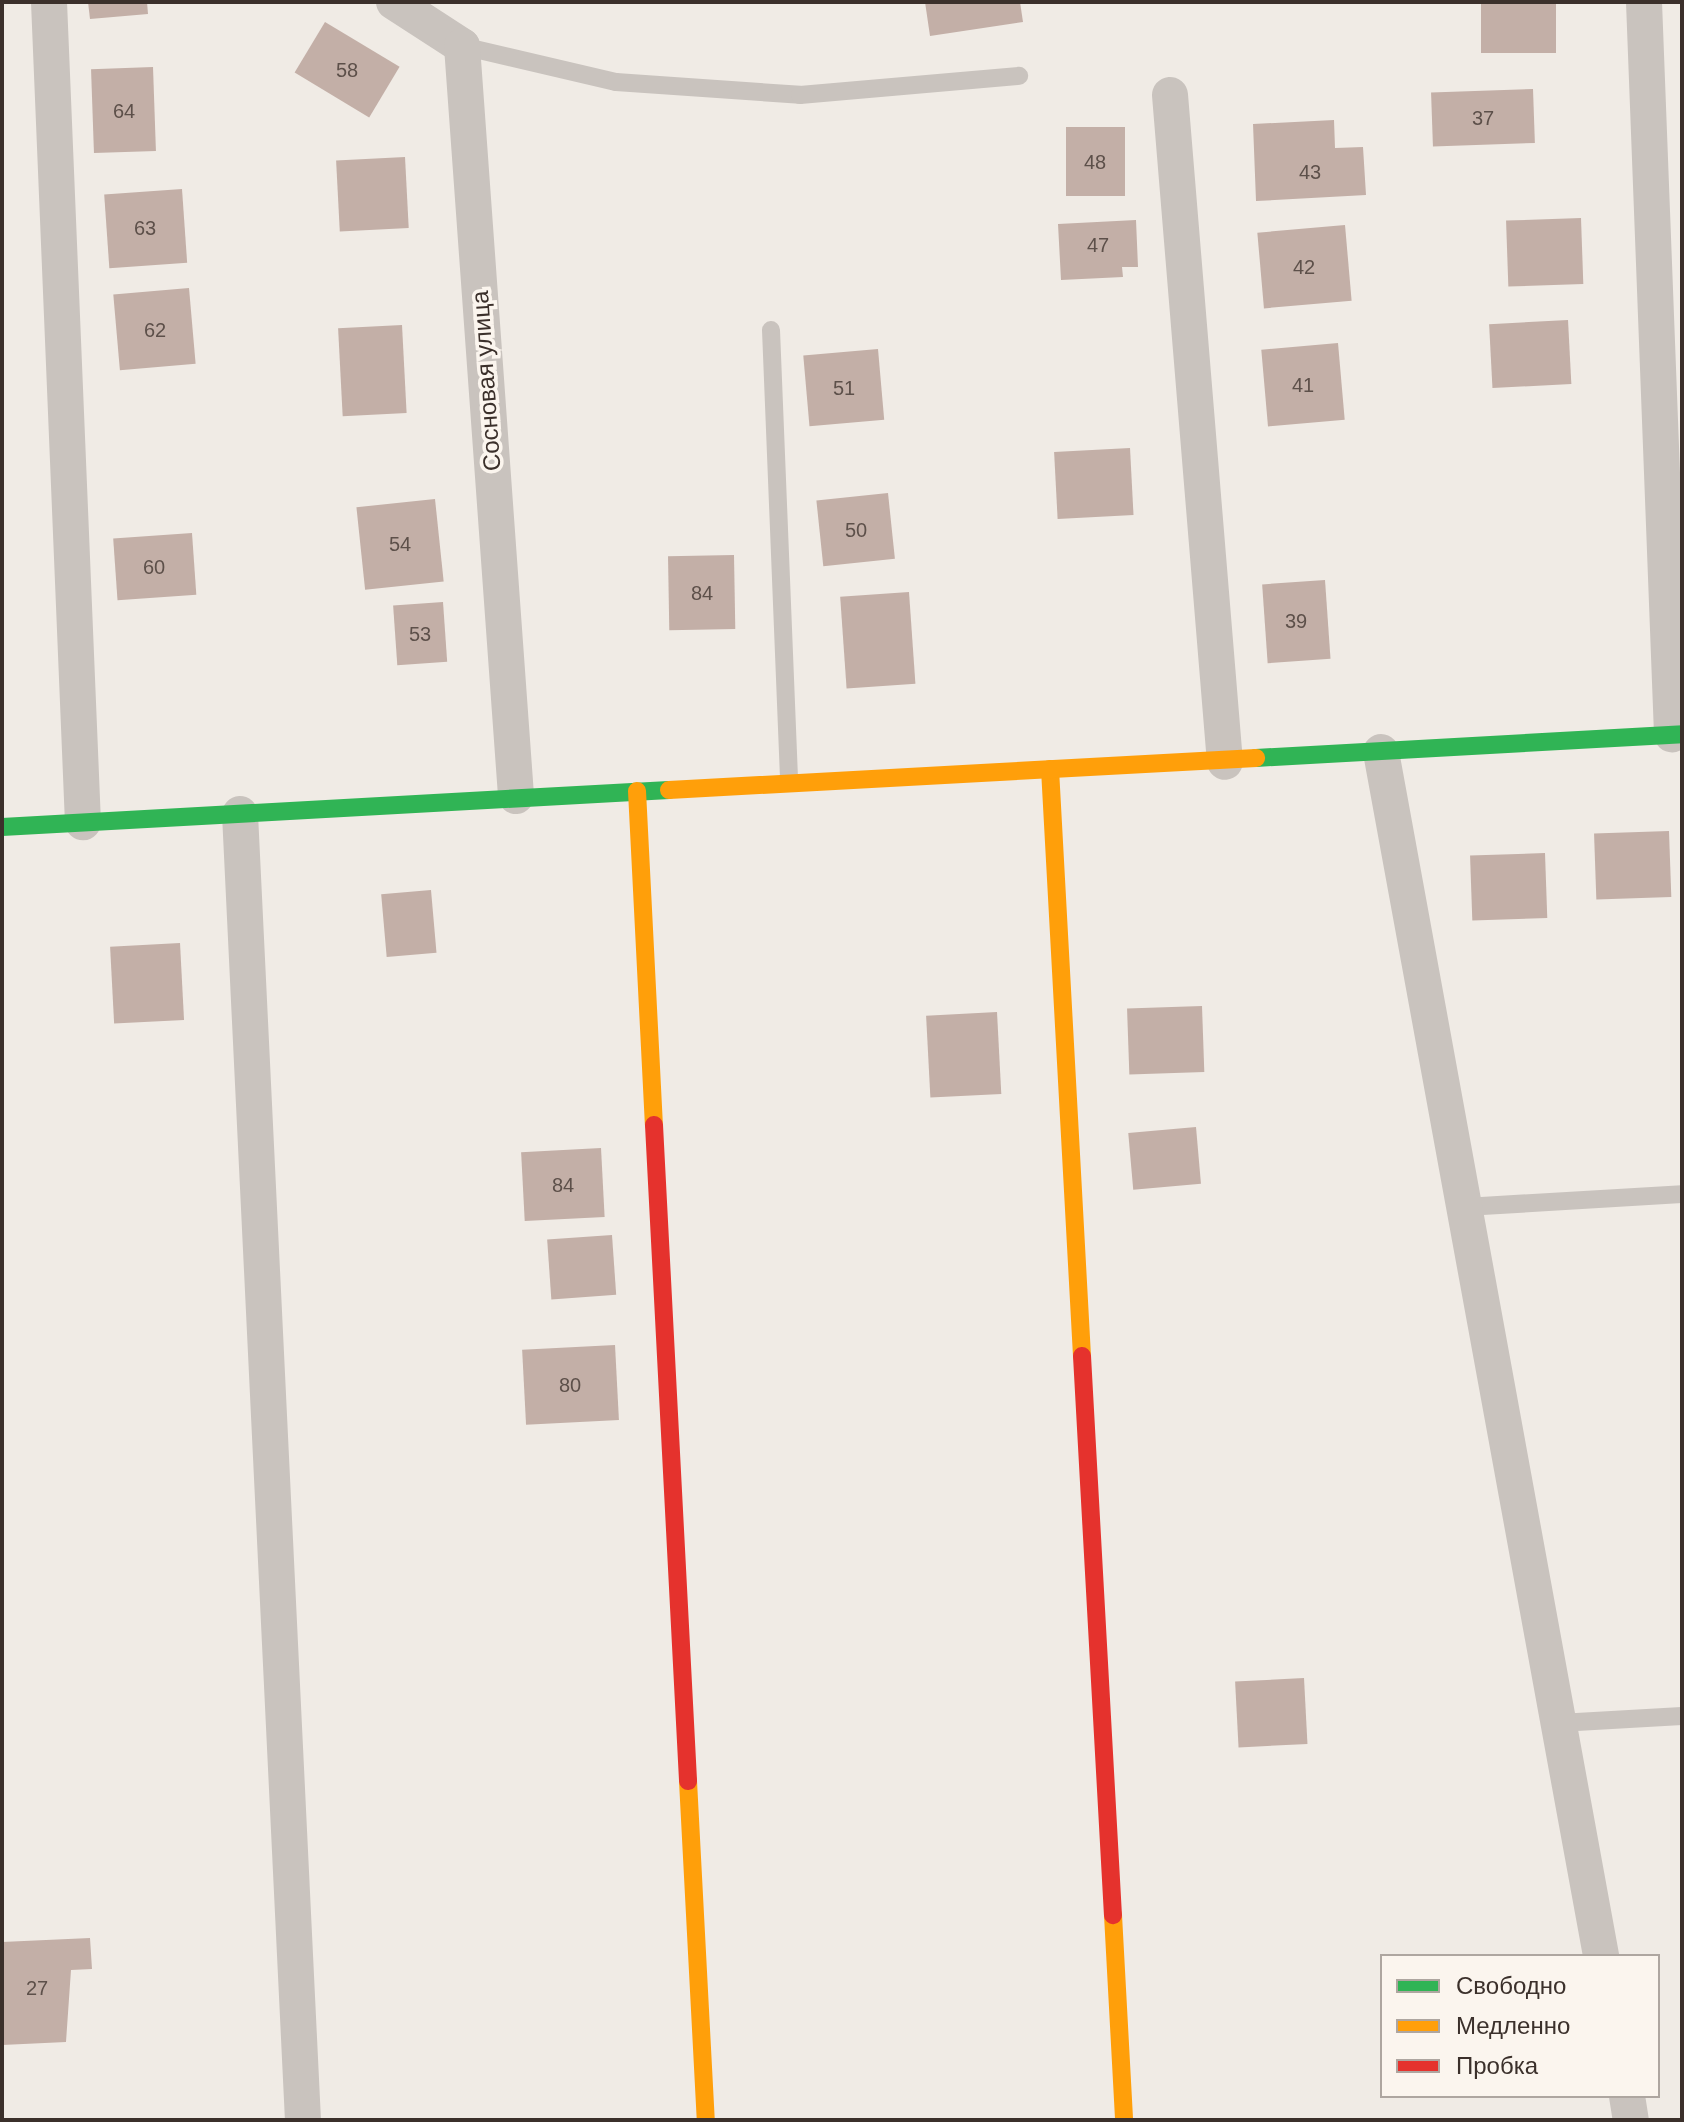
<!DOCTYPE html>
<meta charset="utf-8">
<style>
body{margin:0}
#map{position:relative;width:1684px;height:2122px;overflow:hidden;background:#f0ebe5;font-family:Helvetica,sans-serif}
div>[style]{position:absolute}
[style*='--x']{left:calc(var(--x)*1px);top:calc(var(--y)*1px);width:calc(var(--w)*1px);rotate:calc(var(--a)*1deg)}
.building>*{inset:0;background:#c3afa7;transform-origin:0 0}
.lane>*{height:18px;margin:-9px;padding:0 9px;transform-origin:9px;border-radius:9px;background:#c9c3be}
.street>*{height:36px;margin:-18px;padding:0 18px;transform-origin:18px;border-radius:18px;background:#c9c3be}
.fast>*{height:18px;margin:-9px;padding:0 9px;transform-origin:9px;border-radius:9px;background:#30b455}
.slow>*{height:18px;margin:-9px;padding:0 9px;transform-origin:9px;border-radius:9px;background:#ff9f0a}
.jam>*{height:18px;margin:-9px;padding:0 9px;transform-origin:9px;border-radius:9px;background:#e5322d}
span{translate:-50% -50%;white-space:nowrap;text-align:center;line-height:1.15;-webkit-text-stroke:7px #fbf5ee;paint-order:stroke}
.number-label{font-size:20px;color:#5d504a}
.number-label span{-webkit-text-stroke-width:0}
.street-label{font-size:24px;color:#3b302b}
.frame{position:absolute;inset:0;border:4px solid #3b302b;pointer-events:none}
.legend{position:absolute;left:1380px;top:1954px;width:280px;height:144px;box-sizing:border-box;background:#fbf5ee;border:2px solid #aea6a0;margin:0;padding:10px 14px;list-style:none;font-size:24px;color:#3b302b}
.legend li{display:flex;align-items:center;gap:16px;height:40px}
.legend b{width:40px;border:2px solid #aea6a0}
</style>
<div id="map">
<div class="building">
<div style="clip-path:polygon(88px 2px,147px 2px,148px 14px,90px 19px)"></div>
<div style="clip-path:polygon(925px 2px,1020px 2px,1023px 22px,930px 36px)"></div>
<div style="left:1481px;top:2px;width:75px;height:51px"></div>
<div style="left:325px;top:22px;width:87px;height:59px;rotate:31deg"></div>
<div style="left:153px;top:67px;width:84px;height:62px;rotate:88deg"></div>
<div style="left:1533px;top:89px;width:54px;height:102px;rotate:88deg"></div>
<div style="clip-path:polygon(1334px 120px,1335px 148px,1363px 147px,1366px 195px,1256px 201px,1253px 124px)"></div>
<div style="left:1125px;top:127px;width:69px;height:59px;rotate:90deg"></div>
<div style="left:405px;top:157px;width:71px;height:69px;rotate:87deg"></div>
<div style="left:182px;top:189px;width:74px;height:78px;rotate:86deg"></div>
<div style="left:1581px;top:218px;width:66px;height:75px;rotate:88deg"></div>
<div style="clip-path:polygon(1136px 220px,1138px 267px,1122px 267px,1123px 277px,1061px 280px,1058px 224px)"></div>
<div style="left:1345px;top:225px;width:76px;height:88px;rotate:85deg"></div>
<div style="left:189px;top:288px;width:76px;height:76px;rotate:85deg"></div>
<div style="left:1568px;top:320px;width:64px;height:79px;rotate:87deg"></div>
<div style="left:402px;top:325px;width:88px;height:64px;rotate:87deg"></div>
<div style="left:1338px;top:343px;width:77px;height:77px;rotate:85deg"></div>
<div style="left:878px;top:349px;width:71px;height:75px;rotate:85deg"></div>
<div style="left:1130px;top:448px;width:67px;height:76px;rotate:87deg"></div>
<div style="left:888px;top:493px;width:66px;height:72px;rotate:84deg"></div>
<div style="left:435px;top:499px;width:83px;height:79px;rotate:84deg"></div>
<div style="left:192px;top:533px;width:62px;height:79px;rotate:86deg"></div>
<div style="left:734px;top:555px;width:74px;height:66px;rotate:89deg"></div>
<div style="left:1325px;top:580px;width:79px;height:63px;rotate:86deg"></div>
<div style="left:909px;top:592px;width:92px;height:69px;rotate:86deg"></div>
<div style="left:443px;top:602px;width:60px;height:50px;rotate:86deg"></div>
<div style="left:1669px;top:831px;width:66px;height:75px;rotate:88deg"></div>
<div style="left:1545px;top:853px;width:65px;height:75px;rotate:88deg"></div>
<div style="left:431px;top:890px;width:63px;height:50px;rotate:85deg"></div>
<div style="left:180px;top:943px;width:77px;height:70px;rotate:87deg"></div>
<div style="left:1202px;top:1006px;width:66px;height:75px;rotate:88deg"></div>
<div style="left:997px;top:1012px;width:82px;height:71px;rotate:87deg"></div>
<div style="left:1196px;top:1127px;width:57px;height:68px;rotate:85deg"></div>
<div style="left:601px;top:1148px;width:69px;height:80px;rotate:87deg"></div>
<div style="left:612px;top:1235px;width:60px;height:65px;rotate:86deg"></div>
<div style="left:615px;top:1345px;width:75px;height:93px;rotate:87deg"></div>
<div style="left:1304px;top:1678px;width:66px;height:69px;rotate:87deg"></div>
<div style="clip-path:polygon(90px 1938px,92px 1969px,71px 1970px,66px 2042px,2px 2045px,2px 1942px)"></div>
</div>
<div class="lane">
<div style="--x:462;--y:46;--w:158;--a:13.2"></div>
<div style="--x:616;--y:82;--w:184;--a:4"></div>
<div style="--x:800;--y:95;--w:220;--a:-5"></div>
<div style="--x:771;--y:330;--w:453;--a:87.7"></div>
<div style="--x:1465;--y:1207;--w:217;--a:-3.4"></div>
<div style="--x:1559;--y:1723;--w:123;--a:-3.3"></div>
</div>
<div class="street">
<div style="--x:49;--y:2;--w:821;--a:87.63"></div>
<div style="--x:394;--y:2;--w:81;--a:32.9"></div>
<div style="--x:462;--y:46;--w:752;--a:85.88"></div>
<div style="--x:1644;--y:2;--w:733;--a:87.81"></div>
<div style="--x:1170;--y:95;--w:669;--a:85.29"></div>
<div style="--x:1381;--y:752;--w:1224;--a:79.64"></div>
<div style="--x:240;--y:814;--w:1308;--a:87.24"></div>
<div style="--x:1627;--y:2096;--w:24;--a:81"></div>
</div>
<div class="fast">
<div style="--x:1256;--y:758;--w:427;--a:-3.2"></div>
<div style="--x:2;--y:827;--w:668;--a:-3.18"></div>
</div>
<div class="slow">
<div style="--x:1050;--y:769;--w:588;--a:86.88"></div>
<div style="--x:669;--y:790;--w:588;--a:-3.12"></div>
<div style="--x:637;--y:791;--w:334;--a:87.1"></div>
<div style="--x:688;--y:1781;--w:339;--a:87"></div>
<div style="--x:1113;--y:1915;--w:205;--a:86.9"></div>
</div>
<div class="jam">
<div style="--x:654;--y:1125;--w:657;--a:87.03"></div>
<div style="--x:1082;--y:1356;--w:560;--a:86.83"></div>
</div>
<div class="number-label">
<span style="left:347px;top:70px">58</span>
<span style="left:124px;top:111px">64</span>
<span style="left:1483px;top:118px">37</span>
<span style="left:1095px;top:162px">48</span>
<span style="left:1310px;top:172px">43</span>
<span style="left:145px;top:228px">63</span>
<span style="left:1098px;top:245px">47</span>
<span style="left:1304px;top:267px">42</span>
<span style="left:155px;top:330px">62</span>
<span style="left:1303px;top:385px">41</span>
<span style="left:844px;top:388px">51</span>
<span style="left:856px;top:530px">50</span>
<span style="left:400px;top:544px">54</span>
<span style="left:154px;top:567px">60</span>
<span style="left:702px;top:593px">84</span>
<span style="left:1296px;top:621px">39</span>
<span style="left:420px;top:634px">53</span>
<span style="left:563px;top:1185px">84</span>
<span style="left:570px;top:1385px">80</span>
<span style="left:37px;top:1988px">27</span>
</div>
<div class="street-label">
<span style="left:486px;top:381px;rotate:-94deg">Сосновая улица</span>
</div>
<div class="frame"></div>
<ul class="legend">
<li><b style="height:10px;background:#30b455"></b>Свободно</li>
<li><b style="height:10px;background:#ff9f0a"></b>Медленно</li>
<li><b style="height:10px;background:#e5322d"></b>Пробка</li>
</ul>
</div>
